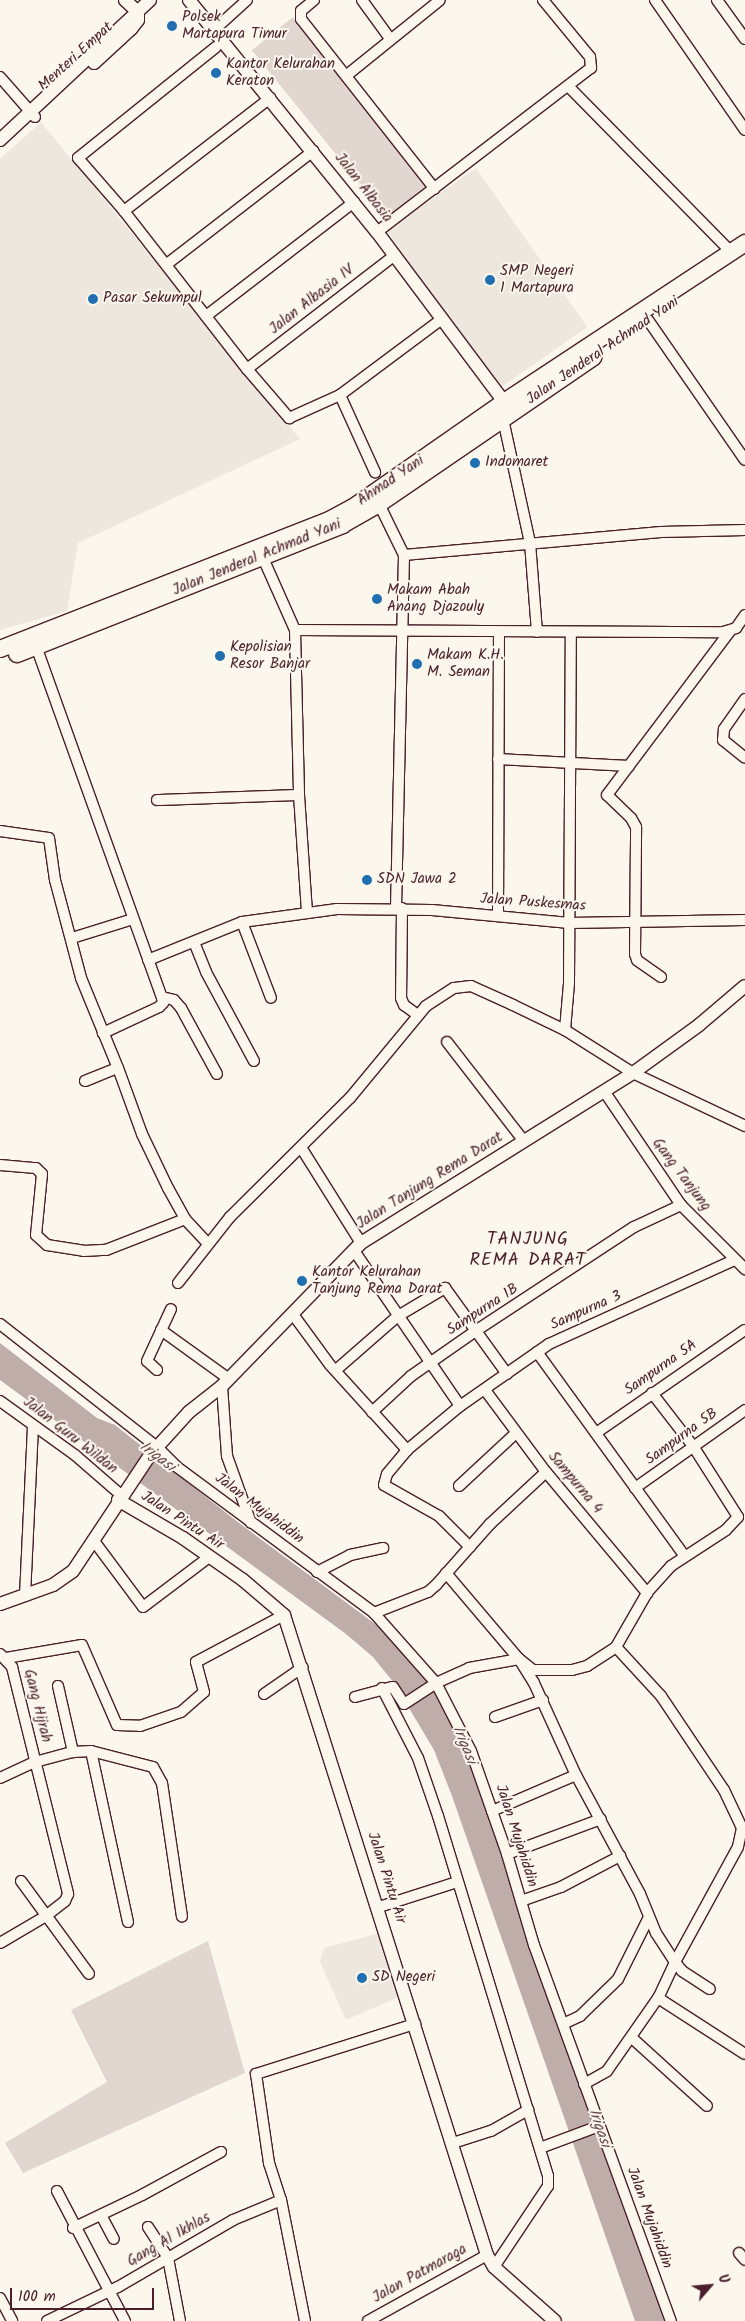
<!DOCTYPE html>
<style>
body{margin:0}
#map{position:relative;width:745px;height:2321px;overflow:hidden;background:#fbf7ec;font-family:Kalam,sans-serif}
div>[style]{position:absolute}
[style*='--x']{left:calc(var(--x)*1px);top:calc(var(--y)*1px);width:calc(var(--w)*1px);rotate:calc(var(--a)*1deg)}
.built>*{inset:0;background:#eee7de;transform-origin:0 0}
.green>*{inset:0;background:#e2d7d0;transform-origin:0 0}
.water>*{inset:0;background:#bfadaa}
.roads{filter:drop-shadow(1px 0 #4a1f2b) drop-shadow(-1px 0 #4a1f2b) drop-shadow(0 1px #4a1f2b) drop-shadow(0 -1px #4a1f2b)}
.minor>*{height:10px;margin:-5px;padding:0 5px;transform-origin:5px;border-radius:5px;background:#fbf7ec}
.tertiary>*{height:12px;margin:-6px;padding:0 6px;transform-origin:6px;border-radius:6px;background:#fbf7ec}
.trunk>*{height:16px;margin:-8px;padding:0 8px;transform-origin:8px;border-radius:8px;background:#fbf7ec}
.dots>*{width:14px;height:14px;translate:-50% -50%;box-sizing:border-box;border:2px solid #fbf7ec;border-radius:50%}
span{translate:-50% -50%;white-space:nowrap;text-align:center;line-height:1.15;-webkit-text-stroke:4px #fbf7ec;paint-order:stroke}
.poi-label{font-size:15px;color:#4a1f2b}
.left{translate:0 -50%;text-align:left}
.street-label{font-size:15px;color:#4a1f2b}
.water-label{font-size:16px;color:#6d4a51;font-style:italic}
.quarter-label{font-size:18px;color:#4a1f2b;letter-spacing:1px}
.north{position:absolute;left:685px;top:2261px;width:50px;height:50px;-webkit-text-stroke:4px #fbf7ec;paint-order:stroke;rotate:63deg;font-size:14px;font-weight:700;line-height:20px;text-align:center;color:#4a1f2b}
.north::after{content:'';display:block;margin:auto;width:18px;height:22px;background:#4a1f2b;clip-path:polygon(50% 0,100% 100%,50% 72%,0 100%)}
.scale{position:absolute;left:10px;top:2288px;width:144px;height:22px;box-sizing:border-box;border:2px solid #4a1f2b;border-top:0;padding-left:6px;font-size:15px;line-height:18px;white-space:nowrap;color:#4a1f2b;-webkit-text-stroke:4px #fbf7ec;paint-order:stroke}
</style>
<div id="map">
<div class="built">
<div style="clip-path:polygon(41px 122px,300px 439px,78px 543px,67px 611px,0 630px,0 159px)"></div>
<div style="left:476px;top:168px;width:194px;height:109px;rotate:55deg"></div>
<div style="clip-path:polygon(380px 1933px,403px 1995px,346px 2020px,320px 1962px,324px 1948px)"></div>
</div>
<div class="green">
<div style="left:293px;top:17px;width:215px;height:53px;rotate:51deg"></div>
<div style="clip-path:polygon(208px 1941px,245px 2073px,23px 2173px,5px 2143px,107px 2082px,71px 2010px)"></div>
</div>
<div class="water">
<div style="clip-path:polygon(0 1343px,97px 1418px,115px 1425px,239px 1523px,394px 1638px,428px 1677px,461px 1737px,667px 2321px,635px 2321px,452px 1796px,434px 1750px,394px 1683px,373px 1657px,346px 1634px,0 1380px)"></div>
</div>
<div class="roads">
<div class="minor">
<div style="--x:314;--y:0;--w:17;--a:140"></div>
<div style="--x:301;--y:11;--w:8;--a:90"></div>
<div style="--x:301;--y:19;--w:216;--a:51.8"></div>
<div style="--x:362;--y:0;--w:49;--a:54.1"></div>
<div style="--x:655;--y:0;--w:158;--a:55.3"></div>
<div style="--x:717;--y:0;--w:48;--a:54.3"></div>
<div style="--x:215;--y:29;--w:43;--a:-42.2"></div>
<div style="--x:216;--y:47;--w:177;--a:141.2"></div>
<div style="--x:78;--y:158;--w:70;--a:49"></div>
<div style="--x:124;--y:211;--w:200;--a:52.1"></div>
<div style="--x:247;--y:369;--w:65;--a:49.4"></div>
<div style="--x:289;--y:418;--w:56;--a:-24.3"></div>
<div style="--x:340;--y:395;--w:127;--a:-36.7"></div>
<div style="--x:347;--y:75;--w:119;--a:-38.9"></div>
<div style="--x:0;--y:77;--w:53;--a:48.8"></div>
<div style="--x:569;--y:87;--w:231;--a:45.5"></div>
<div style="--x:124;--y:211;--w:185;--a:-37.7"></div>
<div style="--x:377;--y:232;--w:270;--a:-37.5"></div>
<div style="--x:591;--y:68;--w:11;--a:-95"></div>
<div style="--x:590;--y:57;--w:74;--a:-129.5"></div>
<div style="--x:167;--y:264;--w:185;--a:-37.7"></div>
<div style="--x:206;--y:316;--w:187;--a:-37.6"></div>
<div style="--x:648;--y:320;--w:170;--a:55.3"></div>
<div style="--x:247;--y:369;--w:187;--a:-37.6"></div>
<div style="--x:340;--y:395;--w:85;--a:65.6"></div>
<div style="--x:503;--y:419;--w:127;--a:77.7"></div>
<div style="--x:530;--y:543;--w:89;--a:85.5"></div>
<div style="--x:379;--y:504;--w:57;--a:63.9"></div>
<div style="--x:263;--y:558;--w:79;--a:66"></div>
<div style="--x:295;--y:630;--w:165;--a:88.6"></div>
<div style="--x:299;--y:795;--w:116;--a:86.1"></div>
<div style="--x:295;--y:630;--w:428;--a:0.3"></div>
<div style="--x:723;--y:632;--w:14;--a:-17"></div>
<div style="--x:736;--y:628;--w:16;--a:-55"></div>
<div style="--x:36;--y:646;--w:373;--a:70.3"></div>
<div style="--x:162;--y:997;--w:6;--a:81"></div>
<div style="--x:163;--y:1003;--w:6;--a:135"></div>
<div style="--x:159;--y:1007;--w:62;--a:155.1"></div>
<div style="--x:745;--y:699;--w:37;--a:125"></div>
<div style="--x:724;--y:729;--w:11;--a:95"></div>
<div style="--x:723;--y:740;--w:28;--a:39"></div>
<div style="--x:498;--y:759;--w:131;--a:3.1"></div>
<div style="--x:157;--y:800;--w:142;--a:-2"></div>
<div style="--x:0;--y:831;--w:49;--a:8.1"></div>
<div style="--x:49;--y:838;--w:42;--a:81.9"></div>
<div style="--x:55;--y:880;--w:101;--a:75.1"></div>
<div style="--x:81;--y:978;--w:97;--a:67.7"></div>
<div style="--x:396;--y:908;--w:353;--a:-88.7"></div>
<div style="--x:404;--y:555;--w:258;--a:-5.1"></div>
<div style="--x:661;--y:532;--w:84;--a:-1.4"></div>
<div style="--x:402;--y:908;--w:90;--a:90.6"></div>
<div style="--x:401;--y:998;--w:8;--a:67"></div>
<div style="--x:404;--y:1005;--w:17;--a:36"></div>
<div style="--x:498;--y:916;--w:284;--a:-89.8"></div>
<div style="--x:242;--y:922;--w:81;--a:69.1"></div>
<div style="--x:72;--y:938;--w:64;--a:-17.3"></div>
<div style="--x:194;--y:942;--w:32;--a:68"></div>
<div style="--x:206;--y:972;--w:101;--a:61.7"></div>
<div style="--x:148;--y:960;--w:101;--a:-22"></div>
<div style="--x:242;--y:922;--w:96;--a:-7.8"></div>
<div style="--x:337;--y:909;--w:95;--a:0.6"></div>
<div style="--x:432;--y:910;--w:138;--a:5.4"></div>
<div style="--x:569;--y:923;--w:176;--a:-1"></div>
<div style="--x:661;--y:977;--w:29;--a:-145"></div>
<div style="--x:637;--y:960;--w:6;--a:-108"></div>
<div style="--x:635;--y:954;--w:127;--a:-89.5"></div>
<div style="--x:636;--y:827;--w:10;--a:-119"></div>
<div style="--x:631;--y:818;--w:33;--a:-136"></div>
<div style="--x:607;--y:795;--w:205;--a:-53.1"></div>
<div style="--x:162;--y:997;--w:12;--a:14"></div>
<div style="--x:174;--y:1000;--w:11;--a:49"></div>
<div style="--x:181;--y:1008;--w:75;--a:61.4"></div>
<div style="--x:565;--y:1030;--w:47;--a:-85.1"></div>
<div style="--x:569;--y:983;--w:350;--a:-89.7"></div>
<div style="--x:447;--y:1042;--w:124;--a:52.2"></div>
<div style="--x:85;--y:1081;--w:35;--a:-22"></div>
<div style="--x:118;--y:1068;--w:70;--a:70"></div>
<div style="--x:142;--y:1134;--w:60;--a:64.3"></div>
<div style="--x:168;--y:1188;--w:35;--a:61"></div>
<div style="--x:185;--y:1219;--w:34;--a:47"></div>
<div style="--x:604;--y:1091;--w:138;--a:56"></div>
<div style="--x:681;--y:1205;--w:91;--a:45"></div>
<div style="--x:302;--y:1149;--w:111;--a:57.9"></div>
<div style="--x:0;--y:1165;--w:36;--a:5"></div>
<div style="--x:36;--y:1168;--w:8;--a:45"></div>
<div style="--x:42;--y:1174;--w:61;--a:95.6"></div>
<div style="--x:36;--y:1235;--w:15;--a:42"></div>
<div style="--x:47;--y:1245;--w:37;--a:9"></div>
<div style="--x:84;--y:1251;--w:22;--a:-3"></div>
<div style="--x:106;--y:1250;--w:85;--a:-21.4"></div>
<div style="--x:355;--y:1252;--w:186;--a:55.7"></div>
<div style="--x:178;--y:1283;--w:84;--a:-51.8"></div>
<div style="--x:230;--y:1217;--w:169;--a:-44.8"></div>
<div style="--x:350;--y:1098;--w:119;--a:-50.4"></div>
<div style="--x:426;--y:1006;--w:33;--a:-33"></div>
<div style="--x:454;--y:988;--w:17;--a:-7"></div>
<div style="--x:471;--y:986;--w:46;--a:24.3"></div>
<div style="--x:513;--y:1005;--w:58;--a:25.7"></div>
<div style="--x:565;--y:1030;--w:80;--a:32.3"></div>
<div style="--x:633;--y:1073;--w:124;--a:25.3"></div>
<div style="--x:292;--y:1313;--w:64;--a:53.8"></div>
<div style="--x:330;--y:1365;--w:115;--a:47.8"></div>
<div style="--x:0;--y:1324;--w:199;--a:38.1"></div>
<div style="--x:157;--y:1447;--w:28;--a:45"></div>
<div style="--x:177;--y:1467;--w:245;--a:36.5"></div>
<div style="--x:374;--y:1613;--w:94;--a:48.5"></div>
<div style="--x:436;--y:1683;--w:76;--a:62.8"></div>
<div style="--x:471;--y:1751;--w:109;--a:70.7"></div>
<div style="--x:507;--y:1854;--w:95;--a:73.5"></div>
<div style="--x:534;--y:1945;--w:400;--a:70"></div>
<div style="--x:161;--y:1330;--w:84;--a:35.8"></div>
<div style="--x:537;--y:1352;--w:251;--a:54.1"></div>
<div style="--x:157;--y:1370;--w:13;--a:-138"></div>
<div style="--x:147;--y:1361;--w:57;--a:-65.2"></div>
<div style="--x:336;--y:1370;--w:82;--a:-41.1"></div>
<div style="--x:398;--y:1316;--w:55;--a:-30.8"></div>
<div style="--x:445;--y:1288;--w:106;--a:54.2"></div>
<div style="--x:222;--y:1386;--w:70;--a:85.9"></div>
<div style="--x:227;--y:1456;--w:71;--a:70.3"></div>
<div style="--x:485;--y:1390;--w:102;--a:53.4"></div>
<div style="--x:546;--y:1472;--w:158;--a:50.1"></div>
<div style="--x:652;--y:1393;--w:67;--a:52.3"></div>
<div style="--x:693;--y:1446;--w:84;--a:57.6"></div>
<div style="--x:738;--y:1517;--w:18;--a:133"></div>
<div style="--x:726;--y:1530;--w:66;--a:146.8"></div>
<div style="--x:671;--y:1566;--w:36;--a:132"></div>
<div style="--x:647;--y:1593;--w:62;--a:119.9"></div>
<div style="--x:616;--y:1647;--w:67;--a:47.4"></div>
<div style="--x:661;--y:1696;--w:113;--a:56.2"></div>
<div style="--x:724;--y:1790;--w:42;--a:64.7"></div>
<div style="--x:742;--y:1828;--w:19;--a:102"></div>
<div style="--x:738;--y:1847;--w:131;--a:118.7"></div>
<div style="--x:675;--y:1962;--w:11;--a:52"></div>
<div style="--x:682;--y:1971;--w:33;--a:33"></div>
<div style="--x:0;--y:1401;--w:92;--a:35.8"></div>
<div style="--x:75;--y:1455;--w:61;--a:41"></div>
<div style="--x:372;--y:1412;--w:53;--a:-42.7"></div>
<div style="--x:411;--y:1376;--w:80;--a:-34.9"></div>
<div style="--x:477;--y:1330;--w:188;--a:-33.3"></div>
<div style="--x:634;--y:1227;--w:52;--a:-25.1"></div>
<div style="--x:596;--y:1433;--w:181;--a:-34.7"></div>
<div style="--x:459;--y:1486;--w:78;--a:-42.9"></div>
<div style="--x:635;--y:1488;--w:135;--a:-35.3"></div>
<div style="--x:94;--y:1541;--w:82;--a:53.4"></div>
<div style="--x:143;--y:1607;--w:83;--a:-37.1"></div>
<div style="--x:470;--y:1547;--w:44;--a:-135"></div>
<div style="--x:439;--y:1516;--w:63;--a:-150.6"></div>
<div style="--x:384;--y:1485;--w:11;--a:-75"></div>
<div style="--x:387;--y:1474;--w:31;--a:-50"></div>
<div style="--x:407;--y:1450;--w:69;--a:-39.7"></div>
<div style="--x:460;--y:1406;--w:108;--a:-34.9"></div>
<div style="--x:549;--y:1344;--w:203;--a:-24.4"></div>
<div style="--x:317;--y:1572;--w:37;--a:-27"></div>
<div style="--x:350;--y:1555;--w:34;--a:-12"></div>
<div style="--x:446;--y:1573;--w:113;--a:49.7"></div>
<div style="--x:519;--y:1659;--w:28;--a:58"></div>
<div style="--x:534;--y:1683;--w:101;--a:65.5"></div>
<div style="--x:576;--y:1775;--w:135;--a:61.7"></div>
<div style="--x:640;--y:1894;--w:42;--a:67.7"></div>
<div style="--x:656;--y:1933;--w:35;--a:57"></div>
<div style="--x:675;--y:1962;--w:40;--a:115"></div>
<div style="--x:25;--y:1596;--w:171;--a:-87.3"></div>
<div style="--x:374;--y:1613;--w:58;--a:-21.3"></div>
<div style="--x:428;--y:1592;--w:11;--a:-41"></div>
<div style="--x:436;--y:1585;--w:81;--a:-48.5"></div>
<div style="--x:490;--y:1524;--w:76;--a:-42.9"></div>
<div style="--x:0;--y:1654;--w:18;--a:47"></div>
<div style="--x:12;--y:1667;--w:234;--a:76.1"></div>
<div style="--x:68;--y:1894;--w:8;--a:113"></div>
<div style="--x:65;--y:1901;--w:24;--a:142"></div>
<div style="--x:46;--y:1916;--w:53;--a:149.6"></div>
<div style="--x:6;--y:1658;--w:77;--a:-9.7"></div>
<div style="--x:82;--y:1645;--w:87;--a:66.4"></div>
<div style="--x:117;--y:1725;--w:23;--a:2"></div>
<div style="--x:140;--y:1726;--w:43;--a:-18.9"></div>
<div style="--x:181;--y:1712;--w:30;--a:-41"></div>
<div style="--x:204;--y:1692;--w:31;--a:-105"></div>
<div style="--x:196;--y:1662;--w:100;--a:-28.1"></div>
<div style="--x:58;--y:1686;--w:68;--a:77.2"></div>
<div style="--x:382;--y:1688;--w:79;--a:62.8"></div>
<div style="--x:418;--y:1758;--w:61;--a:71"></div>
<div style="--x:438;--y:1816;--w:376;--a:73"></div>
<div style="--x:548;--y:2176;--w:10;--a:90"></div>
<div style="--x:548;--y:2186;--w:97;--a:123.7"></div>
<div style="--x:264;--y:1694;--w:47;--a:-34.7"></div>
<div style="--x:355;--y:1697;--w:39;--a:-15"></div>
<div style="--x:393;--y:1687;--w:20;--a:57"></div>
<div style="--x:404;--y:1704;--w:38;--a:-33"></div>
<div style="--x:436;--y:1683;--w:36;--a:-24"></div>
<div style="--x:469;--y:1668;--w:51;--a:-10.2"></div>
<div style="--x:519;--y:1659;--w:18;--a:38"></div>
<div style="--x:533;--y:1670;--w:39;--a:0"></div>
<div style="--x:572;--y:1670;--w:16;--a:-15"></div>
<div style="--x:587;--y:1666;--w:35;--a:-33"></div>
<div style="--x:495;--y:1717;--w:51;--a:-19.5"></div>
<div style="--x:91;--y:1751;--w:175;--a:77.8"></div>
<div style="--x:0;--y:1778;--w:38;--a:-25"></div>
<div style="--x:35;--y:1762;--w:39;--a:-15"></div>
<div style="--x:73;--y:1752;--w:18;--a:-3"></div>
<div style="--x:91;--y:1751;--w:64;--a:14.5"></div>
<div style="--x:153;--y:1767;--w:18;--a:61"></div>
<div style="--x:162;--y:1783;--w:135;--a:81.5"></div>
<div style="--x:492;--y:1811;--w:91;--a:-23.2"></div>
<div style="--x:507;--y:1854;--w:100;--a:-20.4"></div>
<div style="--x:21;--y:1881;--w:115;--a:53.8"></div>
<div style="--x:521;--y:1901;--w:42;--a:-19.3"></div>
<div style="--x:561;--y:1887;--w:67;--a:-27.7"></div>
<div style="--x:379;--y:1907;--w:82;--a:-17.8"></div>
<div style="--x:563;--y:2024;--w:19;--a:-25"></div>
<div style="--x:580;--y:2016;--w:53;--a:-44.2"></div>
<div style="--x:618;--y:1979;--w:69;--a:-63.4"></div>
<div style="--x:632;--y:2038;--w:101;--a:42.2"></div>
<div style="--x:584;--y:2084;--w:26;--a:-29"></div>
<div style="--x:607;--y:2071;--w:89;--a:-55.1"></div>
<div style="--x:658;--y:1998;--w:103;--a:32.8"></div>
<div style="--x:453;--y:2143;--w:40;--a:-18"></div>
<div style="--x:491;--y:2131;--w:43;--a:-29.6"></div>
<div style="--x:540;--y:2148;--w:63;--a:-20.4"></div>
<div style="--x:57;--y:2191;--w:147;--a:62.4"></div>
<div style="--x:101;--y:2215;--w:27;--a:62"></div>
<div style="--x:148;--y:2227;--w:37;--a:57"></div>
<div style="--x:168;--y:2258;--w:64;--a:79.2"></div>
<div style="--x:73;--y:2228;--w:76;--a:-25.6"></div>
<div style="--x:142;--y:2195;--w:90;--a:-28.6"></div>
<div style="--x:739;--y:2253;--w:9;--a:49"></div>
<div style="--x:0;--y:2298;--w:26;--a:62"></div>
<div style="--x:47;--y:2321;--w:79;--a:-25.6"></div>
<div style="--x:118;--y:2287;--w:133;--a:-30.2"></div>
<div style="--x:233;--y:2220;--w:52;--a:-22.6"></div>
<div style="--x:305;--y:2321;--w:123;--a:-101.2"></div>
<div style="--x:281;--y:2200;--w:39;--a:-108"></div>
<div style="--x:269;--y:2163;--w:90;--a:-98.3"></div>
<div style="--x:256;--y:2074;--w:167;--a:-17.5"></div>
<div style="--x:368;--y:2321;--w:136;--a:-29"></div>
</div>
<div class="tertiary">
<div style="--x:125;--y:0;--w:18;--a:43"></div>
<div style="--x:189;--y:0;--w:299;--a:51"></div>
<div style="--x:377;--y:232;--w:212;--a:53.2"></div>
<div style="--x:94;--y:63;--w:50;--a:-42.6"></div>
<div style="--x:131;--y:29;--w:11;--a:-52"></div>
<div style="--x:138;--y:20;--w:8;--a:-90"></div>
<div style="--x:0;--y:140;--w:205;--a:-43"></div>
<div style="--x:118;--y:1500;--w:75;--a:30.3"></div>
<div style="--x:183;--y:1538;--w:73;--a:35"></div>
<div style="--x:243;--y:1580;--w:54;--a:40.5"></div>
<div style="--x:284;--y:1615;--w:671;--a:72.4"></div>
<div style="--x:487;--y:2255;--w:14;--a:60"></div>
<div style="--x:494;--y:2267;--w:81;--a:41.5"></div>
<div style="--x:0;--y:1604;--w:56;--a:-19.7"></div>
<div style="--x:53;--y:1585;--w:24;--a:-35"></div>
<div style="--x:73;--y:1571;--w:139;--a:-56.4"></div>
<div style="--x:150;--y:1455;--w:58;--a:-47.8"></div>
<div style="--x:189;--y:1412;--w:42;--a:-38.2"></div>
<div style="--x:222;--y:1386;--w:199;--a:-45.8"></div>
<div style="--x:361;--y:1243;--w:321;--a:-32"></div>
<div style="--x:633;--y:1073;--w:82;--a:-36"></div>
<div style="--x:699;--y:1025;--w:60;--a:-40.3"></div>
</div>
<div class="trunk">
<div style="--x:0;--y:649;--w:353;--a:-21.4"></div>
<div style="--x:329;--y:520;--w:30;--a:-28"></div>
<div style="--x:355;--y:506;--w:182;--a:-34.9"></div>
<div style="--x:504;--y:402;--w:289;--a:-33.4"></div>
<div style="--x:17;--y:654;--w:350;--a:-21.6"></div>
<div style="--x:342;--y:525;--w:43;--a:-29.6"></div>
<div style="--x:379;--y:504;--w:260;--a:-34.4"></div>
</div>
</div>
<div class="dots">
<div style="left:172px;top:26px;background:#1f6fb2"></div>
<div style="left:216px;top:73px;background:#1f6fb2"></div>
<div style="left:490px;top:280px;background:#1f6fb2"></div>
<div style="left:93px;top:299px;background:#1f6fb2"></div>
<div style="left:475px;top:463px;background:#1f6fb2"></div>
<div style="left:377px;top:599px;background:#1f6fb2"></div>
<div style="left:220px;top:656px;background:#1f6fb2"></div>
<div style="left:417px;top:664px;background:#1f6fb2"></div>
<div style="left:367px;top:880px;background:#1f6fb2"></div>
<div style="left:302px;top:1281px;background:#1f6fb2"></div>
<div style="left:362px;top:1978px;background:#1f6fb2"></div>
</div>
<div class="poi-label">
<span class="left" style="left:182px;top:26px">Polsek<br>Martapura Timur</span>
<span class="left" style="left:226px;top:73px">Kantor Kelurahan<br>Keraton</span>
<span class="left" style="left:500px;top:280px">SMP Negeri<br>1 Martapura</span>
<span class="left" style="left:103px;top:299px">Pasar Sekumpul</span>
<span class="left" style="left:485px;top:463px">Indomaret</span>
<span class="left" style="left:387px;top:599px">Makam Abah<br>Anang Djazouly</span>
<span class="left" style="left:230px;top:656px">Kepolisian<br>Resor Banjar</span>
<span class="left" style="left:427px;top:664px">Makam K.H.<br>M. Seman</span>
<span class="left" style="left:377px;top:880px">SDN Jawa 2</span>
<span class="left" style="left:312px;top:1281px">Kantor Kelurahan<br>Tanjung Rema Darat</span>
<span class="left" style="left:372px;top:1978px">SD Negeri</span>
</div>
<div class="street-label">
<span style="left:76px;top:57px;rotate:-42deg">Menteri Empat</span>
<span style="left:363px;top:188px;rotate:52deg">Jalan Albasia</span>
<span style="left:312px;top:300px;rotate:-38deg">Jalan Albasia IV</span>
<span style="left:603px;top:351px;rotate:-34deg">Jalan Jenderal Achmad Yani</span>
<span style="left:391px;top:481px;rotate:-34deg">Ahmad Yani</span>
<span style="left:257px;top:558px;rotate:-22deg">Jalan Jenderal Achmad Yani</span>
<span style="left:533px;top:903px;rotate:4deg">Jalan Puskesmas</span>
<span style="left:681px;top:1175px;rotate:53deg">Gang Tanjung</span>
<span style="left:430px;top:1181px;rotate:-32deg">Jalan Tanjung Rema Darat</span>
<span style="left:483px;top:1310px;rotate:-33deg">Sampurna 1B</span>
<span style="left:586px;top:1311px;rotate:-24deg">Sampurna 3</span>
<span style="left:661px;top:1368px;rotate:-35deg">Sampurna 5A</span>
<span style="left:70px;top:1436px;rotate:38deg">Jalan Guru Wildan</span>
<span style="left:682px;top:1437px;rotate:-36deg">Sampurna 5B</span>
<span style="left:575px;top:1483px;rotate:50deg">Sampurna 4</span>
<span style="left:259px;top:1509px;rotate:37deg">Jalan Mujahiddin</span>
<span style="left:182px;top:1521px;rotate:33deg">Jalan Pintu Air</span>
<span style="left:37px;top:1706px;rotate:76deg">Gang Hijrah</span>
<span style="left:516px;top:1836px;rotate:72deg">Jalan Mujahiddin</span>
<span style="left:386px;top:1878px;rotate:72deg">Jalan Pintu Air</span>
<span style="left:649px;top:2218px;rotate:70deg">Jalan Mujahiddin</span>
<span style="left:169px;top:2240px;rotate:-30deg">Gang Al Ikhlas</span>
<span style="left:420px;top:2274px;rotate:-29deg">Jalan Patmaraga</span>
</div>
<div class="water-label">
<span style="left:157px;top:1457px;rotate:37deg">Irigasi</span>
<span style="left:464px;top:1745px;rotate:68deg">Irigasi</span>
<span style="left:599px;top:2128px;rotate:71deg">Irigasi</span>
</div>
<div class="quarter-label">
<span style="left:528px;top:1251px">TANJUNG<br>REMA DARAT</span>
</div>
<div class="north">U</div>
<div class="scale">100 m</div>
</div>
